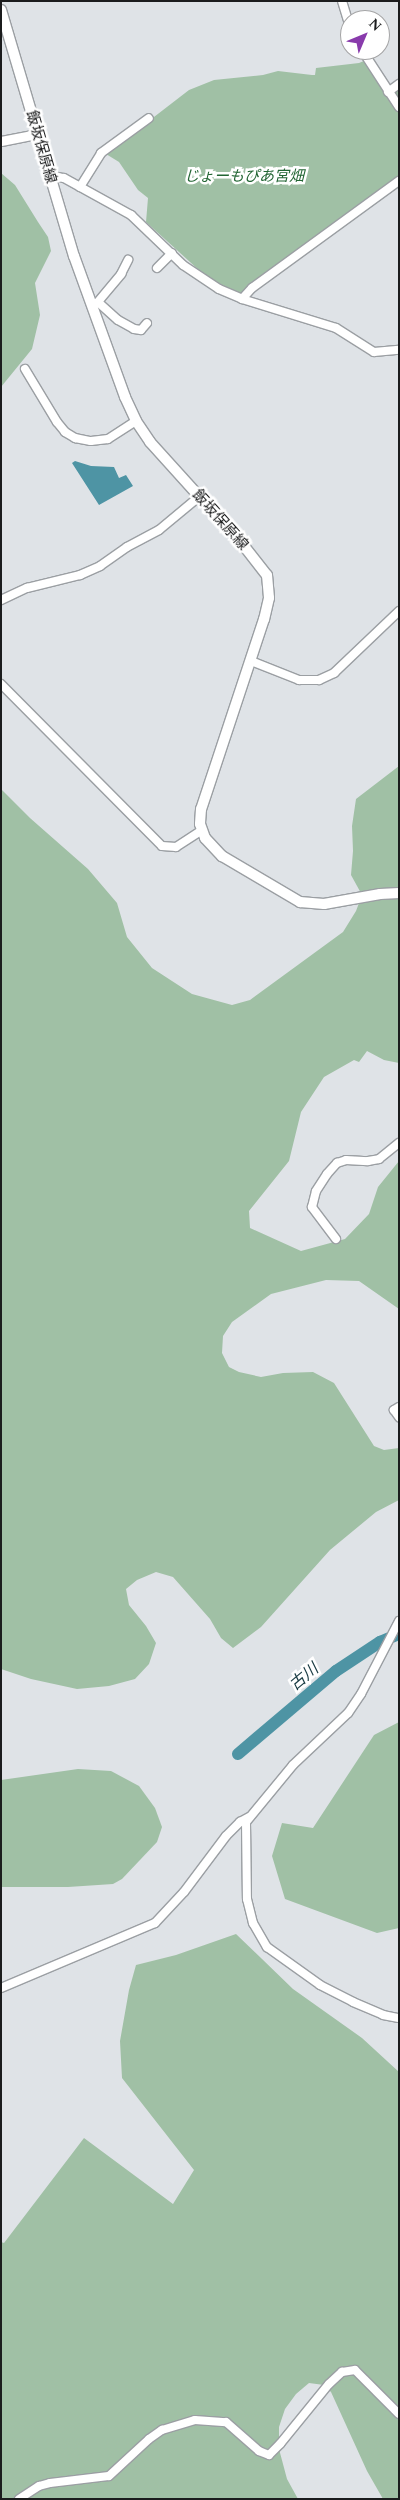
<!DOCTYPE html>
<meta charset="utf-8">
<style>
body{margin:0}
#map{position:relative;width:400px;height:2500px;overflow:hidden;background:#dfe3e7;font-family:Spectral,"Noto Sans JP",serif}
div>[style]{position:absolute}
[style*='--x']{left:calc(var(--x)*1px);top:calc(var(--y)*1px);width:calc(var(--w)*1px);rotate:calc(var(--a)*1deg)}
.green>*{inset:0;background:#a0c0a5}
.water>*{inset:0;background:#4e94a4}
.river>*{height:12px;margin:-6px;padding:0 6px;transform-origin:6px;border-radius:6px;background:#4e94a4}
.roads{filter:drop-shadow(1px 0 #9b9fa3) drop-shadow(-1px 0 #9b9fa3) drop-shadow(0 1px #9b9fa3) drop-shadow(0 -1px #9b9fa3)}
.minor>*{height:8px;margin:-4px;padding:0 4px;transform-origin:4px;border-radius:4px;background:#fff}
.tertiary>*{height:9px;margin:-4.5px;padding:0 4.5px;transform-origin:4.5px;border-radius:4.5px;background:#fff}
.secondary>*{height:10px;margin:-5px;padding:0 5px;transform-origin:5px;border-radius:5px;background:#fff}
span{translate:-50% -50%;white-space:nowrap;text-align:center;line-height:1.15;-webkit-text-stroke:5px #fff;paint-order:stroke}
.street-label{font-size:15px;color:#1b1c1d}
.park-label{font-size:15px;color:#226533;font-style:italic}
.water-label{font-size:16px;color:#173941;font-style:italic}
.frame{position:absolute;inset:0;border:2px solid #1b1c1d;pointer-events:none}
.north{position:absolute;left:340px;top:10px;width:50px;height:50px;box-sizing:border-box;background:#fff;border:1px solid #a4a4a5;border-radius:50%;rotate:45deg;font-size:14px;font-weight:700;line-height:20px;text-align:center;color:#1b1c1d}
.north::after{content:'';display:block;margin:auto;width:18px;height:22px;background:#893bac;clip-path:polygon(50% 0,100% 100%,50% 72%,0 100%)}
</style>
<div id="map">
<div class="green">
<div style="clip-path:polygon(371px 58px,390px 86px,399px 82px,399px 187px,248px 296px,223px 286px,201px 272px,146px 222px,148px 198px,138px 190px,119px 162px,106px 154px,189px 90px,214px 80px,263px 75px,278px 71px,312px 75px,315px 75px,316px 68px,359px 63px)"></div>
<div style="clip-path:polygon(1px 173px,15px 185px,38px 222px,48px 237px,51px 251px,35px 283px,40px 315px,32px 349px,1px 387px)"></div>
<div style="clip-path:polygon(399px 766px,399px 1063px,384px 1060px,367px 1051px,359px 1062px,354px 1060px,324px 1077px,301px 1112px,289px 1161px,249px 1211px,250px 1228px,301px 1251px,345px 1239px,369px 1214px,378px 1187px,399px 1161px,399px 1309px,359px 1281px,326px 1280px,271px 1294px,232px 1322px,223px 1336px,222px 1353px,229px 1367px,239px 1372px,261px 1377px,283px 1373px,313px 1372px,334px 1383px,374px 1446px,384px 1450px,399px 1448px,399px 1500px,376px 1512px,330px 1550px,261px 1627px,233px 1648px,221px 1638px,210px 1619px,173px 1577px,156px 1572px,137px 1580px,126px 1589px,129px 1605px,146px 1626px,156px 1643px,149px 1664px,135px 1679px,109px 1686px,77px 1689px,31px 1679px,1px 1669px,1px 789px,30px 818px,88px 869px,117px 903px,127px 937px,152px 968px,192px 994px,232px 1005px,250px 1000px,343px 932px,356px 911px,362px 895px,351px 875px,353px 851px,352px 826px,356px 799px)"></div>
<div style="clip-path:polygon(399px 1722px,399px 1928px,377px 1933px,285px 1899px,272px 1856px,282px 1823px,313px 1828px,374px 1735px)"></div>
<div style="clip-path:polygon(78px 1769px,111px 1771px,139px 1786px,155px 1808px,162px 1827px,157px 1842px,122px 1879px,113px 1884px,68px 1887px,1px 1887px,1px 1780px)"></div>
<div style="clip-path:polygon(236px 1934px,293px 1989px,362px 2038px,399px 2072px,399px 2499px,383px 2499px,367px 2471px,331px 2392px,324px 2385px,309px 2383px,296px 2394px,285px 2409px,279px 2427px,279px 2449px,287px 2479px,298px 2499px,1px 2499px,1px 2242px,4px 2243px,84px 2138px,173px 2204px,194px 2170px,122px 2078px,120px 2041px,129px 1990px,136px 1965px,176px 1955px)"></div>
</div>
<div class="water">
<div style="clip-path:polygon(75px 461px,91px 466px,114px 467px,119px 478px,126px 475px,133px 486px,99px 505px,72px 463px)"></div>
</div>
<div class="river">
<div style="--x:238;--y:1754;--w:128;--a:-40.3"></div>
<div style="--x:336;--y:1671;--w:53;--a:-33.4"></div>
<div style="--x:380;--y:1642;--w:21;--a:-23"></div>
</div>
<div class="roads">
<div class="minor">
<div style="--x:342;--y:1;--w:28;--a:73"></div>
<div style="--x:362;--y:50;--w:68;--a:57"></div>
<div style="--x:388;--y:92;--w:14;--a:-36"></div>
<div style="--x:48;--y:175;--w:16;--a:11"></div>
<div style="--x:64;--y:178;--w:77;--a:28.9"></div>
<div style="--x:131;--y:215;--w:72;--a:43.9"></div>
<div style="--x:183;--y:265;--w:43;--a:33.7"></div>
<div style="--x:219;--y:289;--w:25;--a:23"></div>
<div style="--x:242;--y:299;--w:98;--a:17.1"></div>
<div style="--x:336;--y:328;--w:45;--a:32.3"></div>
<div style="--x:374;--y:352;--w:25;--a:-5"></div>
<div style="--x:80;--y:187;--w:40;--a:-58"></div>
<div style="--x:101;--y:153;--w:59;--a:-36.1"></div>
<div style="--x:157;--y:268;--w:21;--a:-45"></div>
<div style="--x:242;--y:299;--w:15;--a:-48"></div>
<div style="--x:252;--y:288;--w:182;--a:-36.1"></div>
<div style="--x:91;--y:303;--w:8;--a:0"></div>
<div style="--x:99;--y:303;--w:25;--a:42"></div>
<div style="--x:118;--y:320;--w:18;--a:29"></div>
<div style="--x:134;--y:329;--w:7;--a:8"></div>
<div style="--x:141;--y:330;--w:9;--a:-49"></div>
<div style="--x:97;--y:303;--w:38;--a:-50"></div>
<div style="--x:121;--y:274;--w:16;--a:-63"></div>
<div style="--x:25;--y:369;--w:62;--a:58.9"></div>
<div style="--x:57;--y:422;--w:13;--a:51"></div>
<div style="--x:65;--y:432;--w:12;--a:31"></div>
<div style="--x:75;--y:438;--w:16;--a:11"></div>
<div style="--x:91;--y:441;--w:17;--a:-7"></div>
<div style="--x:108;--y:439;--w:33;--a:-33"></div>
<div style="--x:1;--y:600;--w:29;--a:-25"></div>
<div style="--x:27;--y:588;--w:55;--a:-13.8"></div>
<div style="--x:80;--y:575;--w:22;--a:-24"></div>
<div style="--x:100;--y:566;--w:33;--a:-35"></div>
<div style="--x:127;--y:547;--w:36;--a:-28"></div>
<div style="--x:159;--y:530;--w:53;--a:-39.7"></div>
<div style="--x:251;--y:661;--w:52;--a:21.6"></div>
<div style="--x:299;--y:680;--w:20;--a:0"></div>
<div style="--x:319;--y:680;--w:17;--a:-25"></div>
<div style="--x:334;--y:673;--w:90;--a:-43.6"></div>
<div style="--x:1;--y:684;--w:228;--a:45.2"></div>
<div style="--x:162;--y:846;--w:14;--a:4"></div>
<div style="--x:176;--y:847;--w:31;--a:-33"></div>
<div style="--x:336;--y:1239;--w:40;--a:-127"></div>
<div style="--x:312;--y:1207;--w:16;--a:-76"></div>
<div style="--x:316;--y:1191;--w:20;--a:-57"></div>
<div style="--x:327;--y:1174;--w:15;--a:-48"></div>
<div style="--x:337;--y:1163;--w:9;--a:-18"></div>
<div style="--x:346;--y:1160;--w:22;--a:3"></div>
<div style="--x:368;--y:1161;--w:11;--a:-10"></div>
<div style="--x:379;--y:1159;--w:26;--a:-39"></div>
<div style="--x:399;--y:1407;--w:6;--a:149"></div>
<div style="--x:394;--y:1410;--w:9;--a:54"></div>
<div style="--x:399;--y:1621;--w:82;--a:117.5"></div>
<div style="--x:361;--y:1694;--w:23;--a:124"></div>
<div style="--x:348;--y:1713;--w:76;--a:136.6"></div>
<div style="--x:293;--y:1765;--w:74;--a:129.5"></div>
<div style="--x:246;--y:1822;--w:77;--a:89.3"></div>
<div style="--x:247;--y:1899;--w:25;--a:76"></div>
<div style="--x:253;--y:1923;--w:28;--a:60"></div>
<div style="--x:267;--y:1947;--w:65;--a:35.6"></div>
<div style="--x:320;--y:1985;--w:37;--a:27"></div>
<div style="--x:353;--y:2002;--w:33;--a:23"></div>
<div style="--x:383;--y:2015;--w:16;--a:11"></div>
<div style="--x:1;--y:1988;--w:167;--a:-22.9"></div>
<div style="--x:155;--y:1923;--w:42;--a:-46.9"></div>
<div style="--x:184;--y:1892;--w:70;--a:-53.1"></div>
<div style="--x:226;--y:1836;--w:20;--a:-45"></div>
<div style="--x:240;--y:1822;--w:10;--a:-29"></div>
<div style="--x:19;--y:2499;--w:24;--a:-33"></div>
<div style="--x:39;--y:2486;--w:11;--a:-15"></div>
<div style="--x:50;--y:2483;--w:59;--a:-6.8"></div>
<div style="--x:109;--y:2476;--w:54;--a:-42.8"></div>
<div style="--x:149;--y:2439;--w:16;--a:-35"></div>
<div style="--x:162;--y:2430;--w:34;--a:-17"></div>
<div style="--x:195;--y:2420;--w:31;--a:4"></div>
<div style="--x:226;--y:2422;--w:44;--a:41.3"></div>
<div style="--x:259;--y:2451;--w:11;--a:22"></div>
<div style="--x:269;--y:2455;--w:16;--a:-45"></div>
<div style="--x:280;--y:2444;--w:77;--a:-50.8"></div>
<div style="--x:329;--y:2384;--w:18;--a:-43"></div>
<div style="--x:342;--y:2372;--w:13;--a:-9"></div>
<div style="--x:355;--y:2370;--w:62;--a:45"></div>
</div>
<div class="tertiary">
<div style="--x:1;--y:141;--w:37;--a:-11"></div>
</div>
<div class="secondary">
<div style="--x:1;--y:10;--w:257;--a:73.5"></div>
<div style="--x:74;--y:256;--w:150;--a:70.1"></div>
<div style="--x:125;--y:397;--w:26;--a:65"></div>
<div style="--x:136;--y:421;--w:25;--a:56"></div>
<div style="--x:150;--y:442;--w:140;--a:47.9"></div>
<div style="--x:244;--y:546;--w:37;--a:52"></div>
<div style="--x:267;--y:575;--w:23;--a:85"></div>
<div style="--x:269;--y:598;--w:22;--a:103"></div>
<div style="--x:264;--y:619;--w:200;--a:108.3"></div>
<div style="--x:201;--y:809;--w:15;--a:94"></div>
<div style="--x:200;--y:824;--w:15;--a:70"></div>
<div style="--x:205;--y:838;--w:25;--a:47"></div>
<div style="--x:222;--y:856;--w:91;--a:30.5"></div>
<div style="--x:300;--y:902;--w:24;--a:5"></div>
<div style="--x:324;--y:904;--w:57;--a:-10.1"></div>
<div style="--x:380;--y:894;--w:19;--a:-3"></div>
</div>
</div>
<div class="street-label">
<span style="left:41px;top:147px;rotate:74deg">飯坂保原線</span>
<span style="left:220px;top:520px;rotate:48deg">飯坂保原線</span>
</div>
<div class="park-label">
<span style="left:244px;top:177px">じょーもぴあ宮畑</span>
</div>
<div class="water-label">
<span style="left:304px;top:1677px;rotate:-40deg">古川</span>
</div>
<div class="frame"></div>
<div class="north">N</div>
</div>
